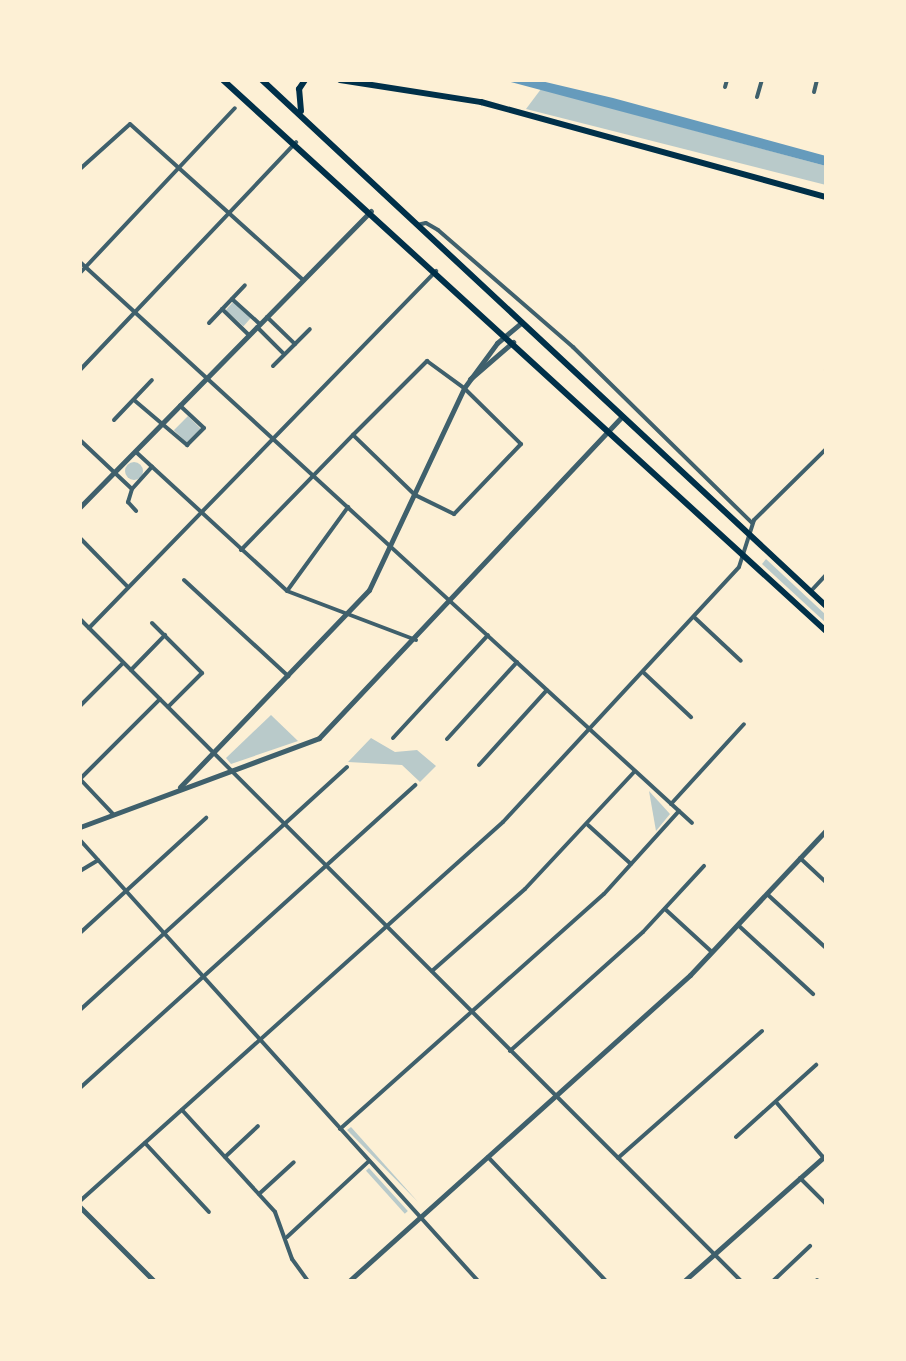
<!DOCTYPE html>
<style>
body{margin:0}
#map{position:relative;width:906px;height:1361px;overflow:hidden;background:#fdf0d5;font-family:Lato,sans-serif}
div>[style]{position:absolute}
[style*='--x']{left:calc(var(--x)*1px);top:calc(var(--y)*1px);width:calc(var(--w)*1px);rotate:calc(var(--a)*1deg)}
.green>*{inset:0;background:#b9caca;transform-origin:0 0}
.round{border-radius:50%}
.water>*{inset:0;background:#669bbc}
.service>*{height:2px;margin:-1px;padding:0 1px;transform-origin:1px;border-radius:1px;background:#3f606c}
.minor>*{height:4px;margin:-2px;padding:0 2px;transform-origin:2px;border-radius:2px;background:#3f606c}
.tertiary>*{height:5px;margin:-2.5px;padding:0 2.5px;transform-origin:2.5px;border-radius:2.5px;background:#3f606c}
.secondary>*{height:6px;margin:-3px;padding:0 3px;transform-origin:3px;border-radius:3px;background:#003049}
.primary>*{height:6px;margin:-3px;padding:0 3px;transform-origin:3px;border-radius:3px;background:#003049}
span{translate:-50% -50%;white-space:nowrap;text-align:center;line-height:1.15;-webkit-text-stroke:6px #fdf0d5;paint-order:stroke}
.frame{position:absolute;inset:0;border:82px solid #fdf0d5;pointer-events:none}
</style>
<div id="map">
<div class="green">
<div style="clip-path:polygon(541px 89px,826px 166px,826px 185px,526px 109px)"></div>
<div style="left:233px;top:302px;width:24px;height:11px;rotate:42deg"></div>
<div style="left:188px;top:416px;width:18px;height:20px;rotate:45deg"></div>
<div class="round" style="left:125px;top:462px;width:18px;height:18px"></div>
<div style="clip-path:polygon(766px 559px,826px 615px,826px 623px,762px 564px)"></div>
<div style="clip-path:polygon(271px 715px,298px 741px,231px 764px,226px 758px)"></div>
<div style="clip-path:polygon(371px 738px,395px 752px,417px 750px,436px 766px,420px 782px,402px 765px,348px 762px)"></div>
<div style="clip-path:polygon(649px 791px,670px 814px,656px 831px)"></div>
<div style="clip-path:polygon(351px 1127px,418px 1202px,347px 1130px)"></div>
<div style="left:369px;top:1168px;width:58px;height:4px;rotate:48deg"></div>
</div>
<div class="water">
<div style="clip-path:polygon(503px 80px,537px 80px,613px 98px,826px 156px,826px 166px)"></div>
</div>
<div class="service">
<div style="--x:825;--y:370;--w:1;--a:45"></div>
</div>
<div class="minor">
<div style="--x:725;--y:87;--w:7;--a:-74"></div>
<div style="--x:814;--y:92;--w:12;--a:-76"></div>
<div style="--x:757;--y:97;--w:18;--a:-74"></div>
<div style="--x:80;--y:169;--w:67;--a:-42"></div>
<div style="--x:130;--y:124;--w:233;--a:42"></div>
<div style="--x:417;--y:225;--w:9;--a:-13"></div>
<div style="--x:426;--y:223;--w:14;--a:30"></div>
<div style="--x:438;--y:230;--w:179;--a:40.9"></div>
<div style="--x:573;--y:347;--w:251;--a:44.5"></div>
<div style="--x:80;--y:262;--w:830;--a:42.51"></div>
<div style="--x:80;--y:273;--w:226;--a:-46.8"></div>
<div style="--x:232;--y:299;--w:38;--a:42"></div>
<div style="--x:222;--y:309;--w:37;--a:44"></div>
<div style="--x:267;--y:317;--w:39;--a:44"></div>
<div style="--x:209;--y:323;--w:52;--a:-46.5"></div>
<div style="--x:257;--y:327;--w:38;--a:45"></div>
<div style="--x:273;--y:366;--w:52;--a:-45"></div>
<div style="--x:80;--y:370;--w:314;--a:-46.5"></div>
<div style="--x:134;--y:400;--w:70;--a:40.3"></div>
<div style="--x:187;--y:445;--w:24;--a:-45"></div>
<div style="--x:204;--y:428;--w:33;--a:-137"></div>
<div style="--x:114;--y:420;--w:55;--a:-46.5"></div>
<div style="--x:80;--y:440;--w:71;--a:43.3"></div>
<div style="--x:132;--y:489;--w:30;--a:-48"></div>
<div style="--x:136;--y:452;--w:205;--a:42.6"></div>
<div style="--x:287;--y:591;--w:138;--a:20.8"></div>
<div style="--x:132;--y:489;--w:14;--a:107"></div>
<div style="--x:128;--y:502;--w:12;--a:48"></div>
<div style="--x:80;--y:538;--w:69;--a:45.6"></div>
<div style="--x:241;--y:550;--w:161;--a:-45.8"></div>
<div style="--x:353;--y:435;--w:105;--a:-45"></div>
<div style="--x:427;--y:361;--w:46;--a:36.1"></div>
<div style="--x:464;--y:388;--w:80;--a:44.5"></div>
<div style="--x:521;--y:444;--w:97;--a:133.7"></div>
<div style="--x:454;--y:514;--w:43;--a:-154"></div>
<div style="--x:415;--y:495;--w:86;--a:-135.9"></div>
<div style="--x:184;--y:580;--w:142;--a:42.7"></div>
<div style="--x:287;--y:591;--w:104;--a:-54"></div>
<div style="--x:811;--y:591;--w:22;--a:-47"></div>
<div style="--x:694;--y:617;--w:64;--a:43.1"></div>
<div style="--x:80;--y:619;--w:936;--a:45.04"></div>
<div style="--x:152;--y:623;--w:71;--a:45"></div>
<div style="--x:202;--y:673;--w:48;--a:135"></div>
<div style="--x:89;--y:628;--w:498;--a:-45.8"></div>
<div style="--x:131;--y:670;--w:49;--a:-45.8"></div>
<div style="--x:643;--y:672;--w:66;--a:43.2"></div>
<div style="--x:80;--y:706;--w:61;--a:-45"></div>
<div style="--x:393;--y:738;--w:140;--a:-47.3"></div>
<div style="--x:447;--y:739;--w:104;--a:-47.7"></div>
<div style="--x:479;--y:765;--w:101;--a:-47.8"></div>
<div style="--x:80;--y:779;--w:113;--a:-45"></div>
<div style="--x:80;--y:779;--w:48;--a:46.7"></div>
<div style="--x:671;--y:804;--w:108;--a:-47.6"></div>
<div style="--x:588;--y:825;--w:58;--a:42.2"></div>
<div style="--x:80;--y:840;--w:594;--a:47.93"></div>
<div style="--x:800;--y:858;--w:35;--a:43"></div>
<div style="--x:80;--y:871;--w:21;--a:-31"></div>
<div style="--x:767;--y:894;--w:80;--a:42.5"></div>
<div style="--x:665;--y:909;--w:64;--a:42.5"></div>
<div style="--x:738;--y:925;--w:102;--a:42.6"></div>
<div style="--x:80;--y:933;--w:171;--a:-42.4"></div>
<div style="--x:432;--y:971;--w:124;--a:-41.4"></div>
<div style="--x:525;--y:889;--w:161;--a:-47"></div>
<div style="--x:80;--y:1010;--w:361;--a:-42.3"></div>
<div style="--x:510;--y:1051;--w:178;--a:-41.8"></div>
<div style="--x:643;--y:932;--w:90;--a:-47.3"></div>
<div style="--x:80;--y:1088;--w:452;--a:-42.1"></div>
<div style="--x:776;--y:1102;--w:72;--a:49.5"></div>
<div style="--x:182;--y:1110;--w:138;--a:47.6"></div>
<div style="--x:275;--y:1212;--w:50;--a:70.1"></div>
<div style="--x:292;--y:1259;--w:27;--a:54"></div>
<div style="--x:340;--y:1129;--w:353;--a:-41.7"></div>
<div style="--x:604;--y:894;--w:112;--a:-47.9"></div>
<div style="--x:736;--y:1137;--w:108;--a:-42"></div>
<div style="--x:145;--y:1143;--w:94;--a:47.2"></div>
<div style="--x:225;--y:1157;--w:45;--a:-43.2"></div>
<div style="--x:488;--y:1157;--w:171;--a:46.4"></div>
<div style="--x:618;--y:1158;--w:192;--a:-41.4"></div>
<div style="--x:800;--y:1178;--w:37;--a:45"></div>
<div style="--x:259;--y:1194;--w:47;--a:-42.4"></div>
<div style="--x:80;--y:1201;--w:568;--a:-41.86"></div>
<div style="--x:503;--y:822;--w:347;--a:-47.2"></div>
<div style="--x:739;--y:567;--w:49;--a:-72.3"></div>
<div style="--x:754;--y:520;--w:101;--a:-44.6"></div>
<div style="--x:287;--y:1237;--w:112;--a:-42.8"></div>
<div style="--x:817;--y:1280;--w:1;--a:45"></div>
<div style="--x:773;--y:1281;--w:51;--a:-43.4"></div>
</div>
<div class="tertiary">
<div style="--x:470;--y:379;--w:57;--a:-40.7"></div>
<div style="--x:80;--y:507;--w:415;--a:-45.5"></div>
<div style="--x:180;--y:787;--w:273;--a:-46.2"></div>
<div style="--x:369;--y:590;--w:223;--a:-64.8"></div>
<div style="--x:464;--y:388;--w:56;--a:-53.7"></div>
<div style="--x:497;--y:343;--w:31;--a:-40"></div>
<div style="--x:80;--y:827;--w:255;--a:-20.4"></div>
<div style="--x:319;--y:738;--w:441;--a:-46.7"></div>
<div style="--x:80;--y:1207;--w:105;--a:45"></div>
<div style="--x:349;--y:1281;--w:458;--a:-41.9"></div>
<div style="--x:690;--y:975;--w:199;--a:-46.8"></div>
<div style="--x:684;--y:1281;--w:190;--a:-41.6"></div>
</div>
<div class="secondary">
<div style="--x:340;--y:80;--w:143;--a:8.9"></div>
<div style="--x:481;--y:102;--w:358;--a:15.4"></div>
</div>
<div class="primary">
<div style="--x:223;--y:80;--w:817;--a:42.42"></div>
<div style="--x:262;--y:80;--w:771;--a:43"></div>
<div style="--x:301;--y:111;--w:22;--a:-95"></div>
<div style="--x:299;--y:89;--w:11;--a:-56"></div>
</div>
<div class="frame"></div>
</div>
